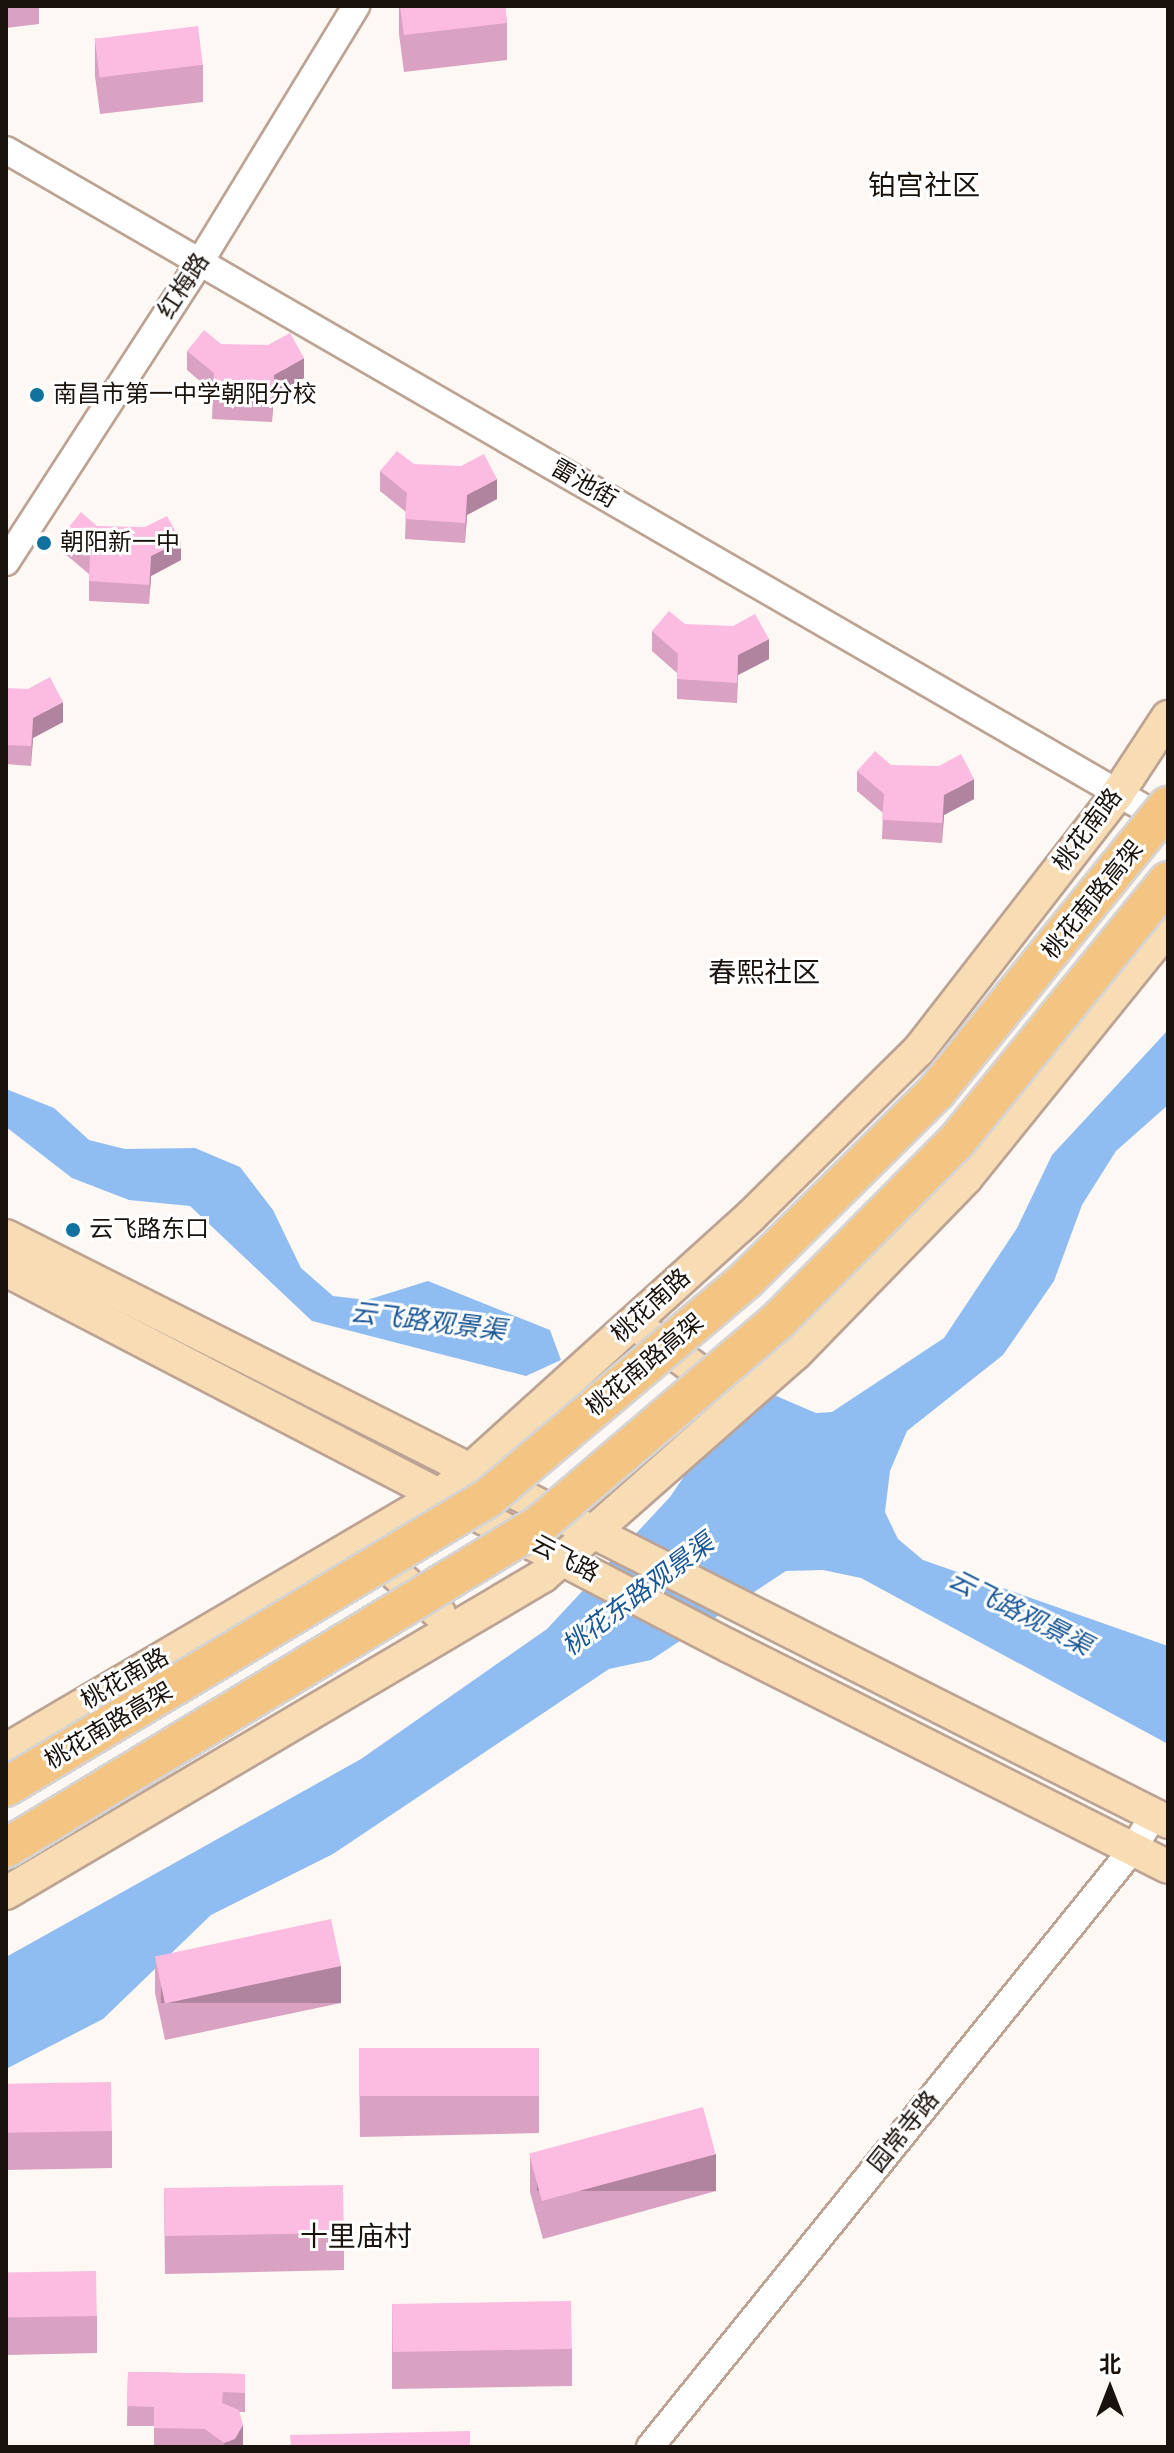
<!DOCTYPE html>
<meta charset="utf-8">
<style>
body{margin:0}
#map{position:relative;width:1174px;height:2453px;overflow:hidden;background:#fdf8f4;font-family:"Fira Sans","Noto Sans SC",sans-serif}
div>[style]{position:absolute}
[style*='--x']{left:calc(var(--x)*1px);top:calc(var(--y)*1px);width:calc(var(--w)*1px);rotate:calc(var(--a)*1deg)}
.water>*{inset:0;background:#90bdf1}
.roads{filter:drop-shadow(2px 0 #bca394) drop-shadow(-2px 0 #bca394) drop-shadow(0 2px #bca394) drop-shadow(0 -2px #bca394)}
.minor>*{height:26px;margin:-13px;padding:0 13px;transform-origin:13px;border-radius:13px;background:#fff}
.major>*{height:32px;margin:-16px;padding:0 16px;transform-origin:16px;border-radius:16px;background:#f8dcb4}
.bridges{filter:drop-shadow(2px 0 #d6d4d3) drop-shadow(-2px 0 #d6d4d3) drop-shadow(0 2px #d6d4d3) drop-shadow(0 -2px #d6d4d3)}
.highway-bridge>*{height:38px;margin:-19px;padding:0 19px;transform-origin:19px;border-radius:19px;background:#f4c582}
.wall>*{inset:0;background:#d9a1c2}
.shaded-wall>*{inset:0;background:#b0839e;transform-origin:0 0}
.building>*{inset:0;background:#fcbbe1;transform-origin:0 0}
.dots>*{width:22px;height:22px;translate:-50% -50%;box-sizing:border-box;border:4px solid #fff;border-radius:50%}
span{translate:-50% -50%;white-space:nowrap;text-align:center;line-height:1.15;-webkit-text-stroke:6px #fff;paint-order:stroke}
.street-label{font-size:24px;color:#1a120c}
.poi-label{font-size:24px;color:#1a120c}
.left{translate:0 -50%;text-align:left}
.water-label{font-size:26px;color:#1a5795;font-style:italic}
.quarter-label{font-size:28px;color:#1a120c}
.frame{position:absolute;inset:0;border:8px solid #1a120c;pointer-events:none}
.north{position:absolute;left:1070px;top:2349px;width:80px;height:80px;-webkit-text-stroke:6px #fff;paint-order:stroke;rotate:0deg;font-size:22px;font-weight:700;line-height:32px;text-align:center;color:#1a120c}
.north::after{content:'';display:block;margin:auto;width:28px;height:36px;background:#1a120c;clip-path:polygon(50% 0,100% 100%,50% 72%,0 100%)}
</style>
<div id="map">
<div class="water">
<div style="clip-path:polygon(1168px 1030px,1168px 1105px,1116px 1151px,1082px 1205px,1054px 1281px,1003px 1355px,907px 1431px,890px 1471px,885px 1512px,898px 1539px,923px 1560px,1168px 1646px,1168px 1744px,861px 1578px,823px 1570px,786px 1571px,651px 1660px,609px 1669px,333px 1854px,211px 1915px,103px 2019px,6px 2069px,6px 1957px,361px 1759px,547px 1629px,670px 1497px,691px 1466px,774px 1395px,816px 1413px,832px 1412px,944px 1338px,1017px 1228px,1052px 1155px)"></div>
<div style="clip-path:polygon(6px 1089px,54px 1108px,89px 1140px,125px 1149px,195px 1148px,240px 1167px,273px 1210px,301px 1268px,333px 1296px,367px 1300px,428px 1281px,550px 1330px,561px 1360px,526px 1376px,312px 1321px,190px 1206px,129px 1200px,72px 1178px,6px 1127px)"></div>
</div>
<div class="roads">
<div class="minor">
<div style="--x:6;--y:150;--w:1334;--a:30.04"></div>
<div style="--x:6;--y:562;--w:357;--a:-57.1"></div>
<div style="--x:200;--y:262;--w:300;--a:-58.6"></div>
<div style="--x:650;--y:2447;--w:767;--a:-51.08"></div>
<div style="--x:1132;--y:1850;--w:41;--a:-57.8"></div>
</div>
<div class="major">
<div style="--x:6;--y:1236;--w:1301;--a:26.76"></div>
<div style="--x:6;--y:1270;--w:815;--a:27.48"></div>
<div style="--x:729;--y:1646;--w:491;--a:26.7"></div>
<div style="--x:648;--y:1334;--w:102;--a:36.2"></div>
<div style="--x:364;--y:1545;--w:101;--a:42.2"></div>
<div style="--x:6;--y:1750;--w:503;--a:-30.44"></div>
<div style="--x:440;--y:1495;--w:39;--a:-40"></div>
<div style="--x:470;--y:1470;--w:379;--a:-42.1"></div>
<div style="--x:751;--y:1216;--w:236;--a:-44.7"></div>
<div style="--x:919;--y:1050;--w:325;--a:-52.2"></div>
<div style="--x:1118;--y:793;--w:91;--a:-56.7"></div>
<div style="--x:6;--y:1893;--w:624;--a:-30.55"></div>
<div style="--x:543;--y:1576;--w:336;--a:-41.4"></div>
<div style="--x:795;--y:1354;--w:245;--a:-45.8"></div>
<div style="--x:966;--y:1178;--w:321;--a:-51.1"></div>
</div>
</div>
<div class="bridges">
<div class="highway-bridge">
<div style="--x:6;--y:1787;--w:562;--a:-30.95"></div>
<div style="--x:488;--y:1498;--w:339;--a:-40.2"></div>
<div style="--x:747;--y:1279;--w:266;--a:-44.7"></div>
<div style="--x:936;--y:1092;--w:368;--a:-51"></div>
<div style="--x:6;--y:1848;--w:623;--a:-31.22"></div>
<div style="--x:539;--y:1525;--w:314;--a:-40.5"></div>
<div style="--x:778;--y:1321;--w:252;--a:-45.2"></div>
<div style="--x:956;--y:1142;--w:336;--a:-50.9"></div>
</div>
</div>
<div class="wall">
<div style="clip-path:polygon(6px 6px,39px 6px,39px 24px,6px 28px)"></div>
<div style="clip-path:polygon(399px 6px,505px 6px,507px 23px,507px 60px,404px 72px,399px 34px)"></div>
<div style="clip-path:polygon(95px 38px,203px 65px,203px 102px,100px 114px,95px 76px)"></div>
<div style="clip-path:polygon(221px 344px,304px 378px,274px 394px,272px 422px,212px 419px,213px 392px,187px 370px,187px 351px)"></div>
<div style="clip-path:polygon(414px 464px,497px 499px,467px 515px,465px 543px,405px 539px,406px 512px,380px 491px,380px 471px)"></div>
<div style="clip-path:polygon(97px 526px,181px 560px,151px 576px,149px 604px,89px 601px,89px 574px,64px 553px,64px 533px)"></div>
<div style="clip-path:polygon(685px 624px,769px 659px,738px 675px,737px 703px,677px 699px,677px 673px,652px 651px,652px 631px)"></div>
<div style="clip-path:polygon(6px 688px,63px 722px,33px 738px,31px 766px,6px 764px)"></div>
<div style="clip-path:polygon(891px 765px,974px 799px,944px 815px,942px 843px,882px 839px,883px 813px,857px 791px,857px 771px)"></div>
<div style="clip-path:polygon(155px 1956px,341px 2003px,165px 2040px,155px 1993px)"></div>
<div style="clip-path:polygon(359px 2052px,539px 2096px,539px 2133px,360px 2137px)"></div>
<div style="clip-path:polygon(6px 2085px,112px 2131px,112px 2168px,6px 2170px)"></div>
<div style="clip-path:polygon(530px 2155px,716px 2191px,543px 2239px,530px 2192px)"></div>
<div style="clip-path:polygon(164px 2189px,344px 2233px,344px 2270px,165px 2274px)"></div>
<div style="clip-path:polygon(6px 2274px,97px 2316px,97px 2353px,6px 2355px)"></div>
<div style="clip-path:polygon(392px 2304px,572px 2349px,572px 2386px,392px 2389px)"></div>
<div style="clip-path:polygon(128px 2372px,245px 2374px,245px 2412px,239px 2412px,243px 2445px,241px 2447px,154px 2447px,154px 2426px,127px 2426px)"></div>
</div>
<div class="shaded-wall">
<div style="clip-path:polygon(304px 358px,304px 378px,274px 394px,272px 422px,274px 375px)"></div>
<div style="clip-path:polygon(497px 479px,497px 499px,467px 515px,465px 543px,467px 495px)"></div>
<div style="clip-path:polygon(181px 541px,181px 560px,151px 576px,149px 604px,151px 556px)"></div>
<div style="clip-path:polygon(769px 639px,769px 659px,738px 675px,737px 703px,738px 655px)"></div>
<div style="clip-path:polygon(63px 702px,63px 722px,33px 738px,31px 766px,33px 718px)"></div>
<div style="clip-path:polygon(974px 779px,974px 799px,944px 815px,942px 843px,944px 795px)"></div>
<div style="left:341px;top:1966px;width:37px;height:180px;rotate:90deg"></div>
<div style="left:716px;top:2154px;width:37px;height:179px;rotate:90deg"></div>
<div style="clip-path:polygon(243px 2425px,243px 2445px,241px 2447px,224px 2447px,224px 2443px)"></div>
</div>
<div class="building">
<div style="clip-path:polygon(400px 6px,505px 6px,507px 23px,404px 35px)"></div>
<div style="left:198px;top:26px;width:39px;height:104px;rotate:83deg"></div>
<div style="clip-path:polygon(204px 330px,221px 344px,268px 345px,290px 333px,304px 358px,274px 375px,272px 402px,212px 399px,214px 373px,187px 351px)"></div>
<div style="clip-path:polygon(397px 451px,414px 464px,461px 466px,484px 454px,497px 479px,467px 495px,465px 523px,405px 519px,407px 493px,380px 471px)"></div>
<div style="clip-path:polygon(81px 512px,97px 526px,145px 527px,167px 516px,181px 541px,151px 556px,149px 585px,89px 581px,90px 555px,64px 533px)"></div>
<div style="clip-path:polygon(669px 611px,685px 624px,733px 626px,755px 614px,769px 639px,738px 655px,737px 683px,677px 679px,678px 654px,652px 631px)"></div>
<div style="clip-path:polygon(50px 677px,63px 702px,33px 718px,31px 746px,6px 745px,6px 688px,28px 689px)"></div>
<div style="clip-path:polygon(875px 751px,891px 765px,939px 766px,961px 754px,974px 779px,944px 795px,942px 823px,882px 820px,884px 794px,857px 771px)"></div>
<div style="left:331px;top:1919px;width:48px;height:180px;rotate:78deg"></div>
<div style="left:539px;top:2048px;width:48px;height:180px;rotate:90deg"></div>
<div style="left:111px;top:2082px;width:49px;height:105px;rotate:89deg"></div>
<div style="left:703px;top:2107px;width:49px;height:180px;rotate:75deg"></div>
<div style="left:343px;top:2185px;width:48px;height:179px;rotate:89deg"></div>
<div style="left:96px;top:2271px;width:45px;height:90px;rotate:89deg"></div>
<div style="left:571px;top:2301px;width:48px;height:179px;rotate:89deg"></div>
<div style="clip-path:polygon(128px 2372px,245px 2374px,245px 2393px,223px 2392px,222px 2403px,239px 2410px,243px 2425px,235px 2439px,224px 2443px,205px 2429px,154px 2428px,154px 2407px,127px 2406px)"></div>
<div style="clip-path:polygon(470px 2431px,470px 2447px,291px 2447px,290px 2435px)"></div>
</div>
<div class="dots">
<div style="left:37px;top:395px;background:#11719f"></div>
<div style="left:44px;top:543px;background:#11719f"></div>
<div style="left:73px;top:1230px;background:#11719f"></div>
</div>
<div class="street-label">
<span style="left:184px;top:286px;rotate:-57deg">红梅路</span>
<span style="left:584px;top:484px;rotate:30deg">雷池街</span>
<span style="left:1088px;top:830px;rotate:-53deg">桃花南路</span>
<span style="left:1093px;top:900px;rotate:-51deg">桃花南路高架</span>
<span style="left:651px;top:1306px;rotate:-42deg">桃花南路</span>
<span style="left:645px;top:1365px;rotate:-40deg">桃花南路高架</span>
<span style="left:565px;top:1559px;rotate:28deg">云飞路</span>
<span style="left:125px;top:1679px;rotate:-30deg">桃花南路</span>
<span style="left:109px;top:1726px;rotate:-31deg">桃花南路高架</span>
<span style="left:904px;top:2132px;rotate:-51deg">园常寺路</span>
</div>
<div class="poi-label">
<span class="left" style="left:53px;top:395px">南昌市第一中学朝阳分校</span>
<span class="left" style="left:60px;top:543px">朝阳新一中</span>
<span class="left" style="left:89px;top:1230px">云飞路东口</span>
</div>
<div class="water-label">
<span style="left:428px;top:1322px;rotate:7deg">云飞路观景渠</span>
<span style="left:638px;top:1595px;rotate:-37deg">桃花东路观景渠</span>
<span style="left:1020px;top:1613px;rotate:27deg">云飞路观景渠</span>
</div>
<div class="quarter-label">
<span style="left:924px;top:186px">铂宫社区</span>
<span style="left:764px;top:973px">春熙社区</span>
<span style="left:356px;top:2237px">十里庙村</span>
</div>
<div class="frame"></div>
<div class="north">北</div>
</div>
